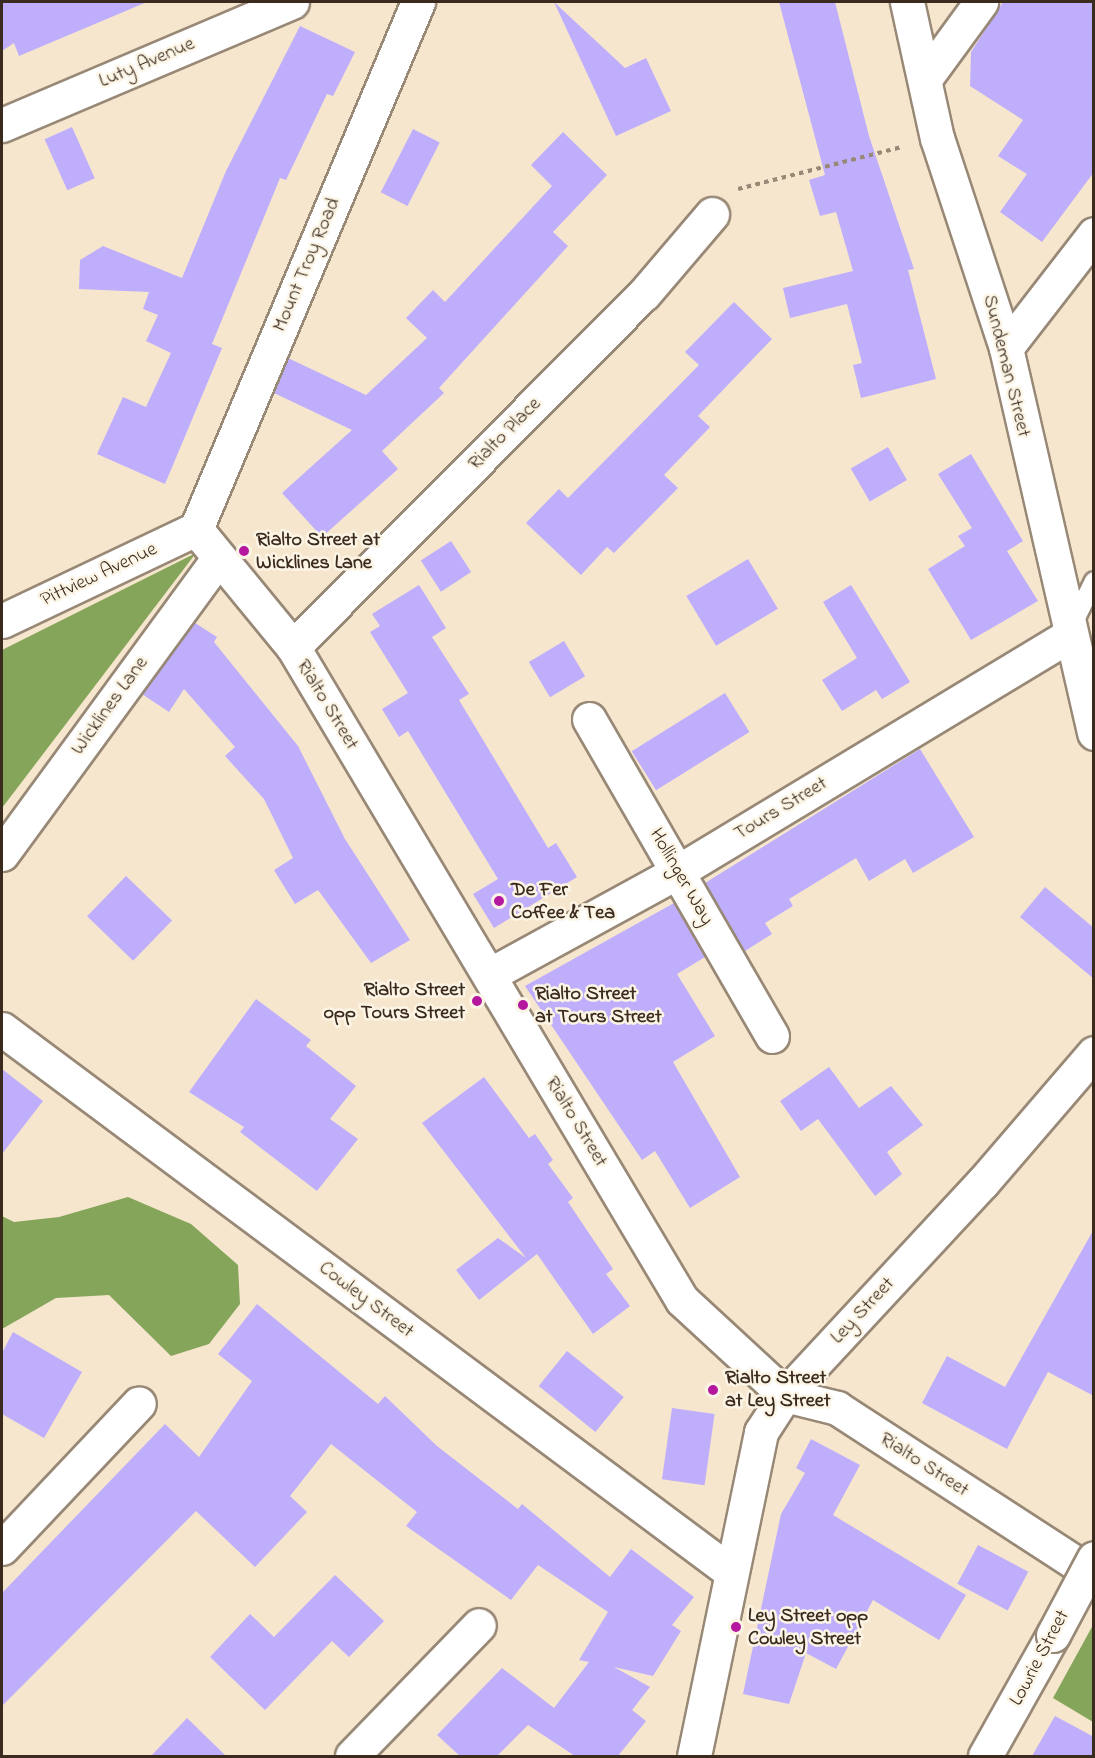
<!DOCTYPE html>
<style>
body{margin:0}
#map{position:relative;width:1095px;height:1758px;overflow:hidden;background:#f6e6ce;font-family:"Indie Flower",sans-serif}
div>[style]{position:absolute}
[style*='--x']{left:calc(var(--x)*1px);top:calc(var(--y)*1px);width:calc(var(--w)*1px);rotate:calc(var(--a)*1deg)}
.forest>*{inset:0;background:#84a55a}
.building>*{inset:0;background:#bfaefc;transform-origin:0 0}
.path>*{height:4px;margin-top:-2px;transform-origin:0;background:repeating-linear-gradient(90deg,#988876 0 4.5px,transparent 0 9px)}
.roads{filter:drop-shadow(2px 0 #988876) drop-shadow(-2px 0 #988876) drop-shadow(0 2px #988876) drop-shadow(0 -2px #988876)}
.service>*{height:18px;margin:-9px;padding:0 9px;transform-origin:9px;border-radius:9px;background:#fff}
.minor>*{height:33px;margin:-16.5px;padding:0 16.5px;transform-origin:16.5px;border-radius:16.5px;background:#fff}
.tertiary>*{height:33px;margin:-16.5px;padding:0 16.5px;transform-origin:16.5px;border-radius:16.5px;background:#fff}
.bridges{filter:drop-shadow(2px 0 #988876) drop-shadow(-2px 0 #988876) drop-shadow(0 2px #988876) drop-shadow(0 -2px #988876)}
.minor-bridge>*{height:33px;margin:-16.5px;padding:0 16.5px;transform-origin:16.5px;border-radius:16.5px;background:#fff}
.dots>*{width:16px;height:16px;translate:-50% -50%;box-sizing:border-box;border:3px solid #fcf5e5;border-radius:50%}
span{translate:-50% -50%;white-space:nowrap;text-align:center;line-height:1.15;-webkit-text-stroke:5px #fcf5e5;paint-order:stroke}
.street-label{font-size:20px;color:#3b2a1e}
.poi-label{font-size:20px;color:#3b2a1e;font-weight:700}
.left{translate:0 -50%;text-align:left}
.right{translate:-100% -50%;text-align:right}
.frame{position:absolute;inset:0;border:3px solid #3b2a1e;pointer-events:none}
</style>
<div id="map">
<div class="forest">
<div style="clip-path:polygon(196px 553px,2px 808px,2px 650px)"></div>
<div style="clip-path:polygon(128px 1197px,191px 1224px,238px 1265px,240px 1304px,209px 1344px,171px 1356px,109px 1295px,56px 1298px,2px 1329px,2px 1216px,14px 1222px,59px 1217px)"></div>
<div style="clip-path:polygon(1093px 1625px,1094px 1722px,1093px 1722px,1053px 1698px)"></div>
</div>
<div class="building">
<div style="clip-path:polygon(2px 2px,147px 2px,19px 56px,14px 43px,2px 51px)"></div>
<div style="clip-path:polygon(554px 2px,625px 68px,646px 58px,671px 111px,616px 136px)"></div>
<div style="clip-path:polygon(779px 2px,835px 2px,869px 136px,914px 269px,908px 270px,936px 379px,861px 398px,853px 365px,862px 363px,847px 304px,790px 318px,783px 288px,853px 271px,836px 212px,820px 216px,809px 180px,825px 175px)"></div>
<div style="clip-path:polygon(1003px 2px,1094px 2px,1094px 172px,1042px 242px,1000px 212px,1027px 174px,998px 156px,1023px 120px,970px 86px,971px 52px)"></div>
<div style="clip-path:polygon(300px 26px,355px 52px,333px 96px,327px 94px,286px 180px,280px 178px,212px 344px,222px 348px,165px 484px,97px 454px,123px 397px,146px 407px,171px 353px,146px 341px,158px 315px,143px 309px,149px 292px,79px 289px,80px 260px,103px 246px,182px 278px,226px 171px)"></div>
<div style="left:72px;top:127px;width:56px;height:30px;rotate:66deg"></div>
<div style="left:413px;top:129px;width:30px;height:71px;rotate:27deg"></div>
<div style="clip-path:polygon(563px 132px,607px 175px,553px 232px,568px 246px,439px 388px,444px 393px,382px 451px,398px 469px,322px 537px,282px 493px,352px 430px,274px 393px,288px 358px,366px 395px,427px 338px,406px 318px,433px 290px,445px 302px,552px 186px,531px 165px)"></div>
<div style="clip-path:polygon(734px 302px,772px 339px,698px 416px,710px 427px,664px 475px,678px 488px,614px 553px,607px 547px,581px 575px,526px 523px,559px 489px,568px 498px,699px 365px,685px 352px)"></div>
<div style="left:888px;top:447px;width:38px;height:43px;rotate:60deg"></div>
<div style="clip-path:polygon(971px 454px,1023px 541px,1007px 551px,1038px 601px,971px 640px,928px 569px,965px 546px,958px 536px,972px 528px,938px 474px)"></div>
<div style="left:451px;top:541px;width:37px;height:36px;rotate:57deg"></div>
<div style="left:748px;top:559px;width:58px;height:72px;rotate:59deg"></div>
<div style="clip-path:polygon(419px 585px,446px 628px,432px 637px,469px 694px,459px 700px,548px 848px,556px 843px,577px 877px,494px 928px,473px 894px,498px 879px,408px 731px,399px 737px,382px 709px,408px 693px,370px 632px,380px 626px,372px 614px)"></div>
<div style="clip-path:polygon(851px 585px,910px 682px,882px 699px,876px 690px,842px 711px,822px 680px,857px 658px,823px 602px)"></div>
<div style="clip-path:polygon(195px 623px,217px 637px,214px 642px,298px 746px,345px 839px,410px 940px,371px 963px,318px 890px,295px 904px,274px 870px,293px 858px,264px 799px,225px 756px,235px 747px,184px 689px,169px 712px,142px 694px)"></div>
<div style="left:564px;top:641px;width:41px;height:41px;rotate:59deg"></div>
<div style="left:725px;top:693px;width:46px;height:110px;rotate:58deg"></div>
<div style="clip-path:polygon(920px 749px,974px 837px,913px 873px,905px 859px,869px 881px,856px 858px,789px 899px,793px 906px,765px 923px,772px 934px,745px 951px,705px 883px)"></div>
<div style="left:126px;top:876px;width:64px;height:56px;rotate:44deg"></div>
<div style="clip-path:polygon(1045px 887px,1094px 928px,1094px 979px,1020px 917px)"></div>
<div style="clip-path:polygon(674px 903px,705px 957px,677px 974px,715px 1036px,673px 1062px,740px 1177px,690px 1208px,655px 1151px,642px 1160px,525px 986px)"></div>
<div style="clip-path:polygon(256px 999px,311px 1040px,306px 1046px,356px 1086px,330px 1119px,358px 1139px,317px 1191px,240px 1132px,244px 1127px,189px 1092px)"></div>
<div style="clip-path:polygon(829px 1067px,859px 1108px,891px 1086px,923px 1125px,887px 1152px,902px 1174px,875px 1196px,818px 1119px,801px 1131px,780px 1101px)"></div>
<div style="clip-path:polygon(2px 1069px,43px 1101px,2px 1154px)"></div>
<div style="clip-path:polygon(484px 1077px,529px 1138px,535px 1134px,553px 1160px,548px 1164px,573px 1198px,568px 1202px,613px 1269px,606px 1274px,630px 1306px,593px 1334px,537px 1254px,479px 1300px,456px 1270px,498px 1238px,526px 1258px,422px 1123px)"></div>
<div style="clip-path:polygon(1094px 1229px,1094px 1396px,1048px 1372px,1007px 1449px,922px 1403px,947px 1356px,1005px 1387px)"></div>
<div style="clip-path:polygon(257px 1304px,378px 1404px,385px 1396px,437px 1446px,518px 1509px,522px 1504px,610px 1577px,631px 1549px,694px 1597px,672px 1625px,681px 1631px,653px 1676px,614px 1667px,650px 1687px,632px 1710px,646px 1721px,618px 1756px,575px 1756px,528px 1725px,497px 1756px,460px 1756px,437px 1735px,502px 1668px,554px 1708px,589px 1662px,579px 1660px,608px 1612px,538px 1565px,511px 1600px,406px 1526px,417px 1512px,331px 1444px,290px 1496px,307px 1512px,255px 1567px,196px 1511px,2px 1706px,2px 1593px,165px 1424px,199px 1457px,252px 1381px,218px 1354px)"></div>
<div style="clip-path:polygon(13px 1332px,82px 1372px,44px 1438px,2px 1414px,2px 1353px)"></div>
<div style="left:567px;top:1351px;width:73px;height:45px;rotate:39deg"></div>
<div style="left:672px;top:1408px;width:43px;height:72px;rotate:8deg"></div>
<div style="clip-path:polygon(811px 1439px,860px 1465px,833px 1515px,966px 1595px,939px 1640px,873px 1600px,836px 1669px,806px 1653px,789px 1704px,743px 1694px,781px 1514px,805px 1473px,796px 1468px)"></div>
<div style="left:978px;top:1545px;width:57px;height:44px;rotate:28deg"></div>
<div style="clip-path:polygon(335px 1575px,384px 1621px,349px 1657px,332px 1641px,265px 1710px,210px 1657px,250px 1614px,274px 1637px)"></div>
<div style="clip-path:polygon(1055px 1716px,1094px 1737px,1094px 1756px,1032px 1756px)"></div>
<div style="clip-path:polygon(187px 1718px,226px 1756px,151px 1756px)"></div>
</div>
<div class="path">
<div style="--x:738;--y:189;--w:169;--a:-14.4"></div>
</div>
<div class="roads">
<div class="service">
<div style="--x:1072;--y:626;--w:50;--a:-63.9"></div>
</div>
<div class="minor">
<div style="--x:907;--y:2;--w:139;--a:77.6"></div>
<div style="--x:937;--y:138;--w:221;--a:71.8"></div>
<div style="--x:1006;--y:348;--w:395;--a:77.1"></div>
<div style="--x:927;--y:76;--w:92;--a:-53.9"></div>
<div style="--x:2;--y:125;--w:315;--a:-23"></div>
<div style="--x:1006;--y:348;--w:144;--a:-52.3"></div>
<div style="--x:196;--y:529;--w:572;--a:-67.16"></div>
<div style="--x:293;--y:647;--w:498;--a:-45.2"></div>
<div style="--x:644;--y:294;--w:105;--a:-49.6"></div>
<div style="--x:589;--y:719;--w:366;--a:60"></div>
<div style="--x:2;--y:854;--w:367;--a:-53.8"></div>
<div style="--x:489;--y:975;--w:214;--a:-28.7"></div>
<div style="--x:677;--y:872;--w:457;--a:-31.1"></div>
<div style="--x:2;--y:1029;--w:909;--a:36.68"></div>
<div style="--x:785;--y:1395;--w:291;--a:-47.1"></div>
<div style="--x:983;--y:1182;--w:170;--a:-49.3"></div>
<div style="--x:2;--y:1548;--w:199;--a:-46.6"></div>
<div style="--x:352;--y:1756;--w:182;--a:-45.9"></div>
<div style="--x:985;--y:1756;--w:139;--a:-60.7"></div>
</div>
<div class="tertiary">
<div style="--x:2;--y:621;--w:215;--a:-25.4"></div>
<div style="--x:196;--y:529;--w:153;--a:50.6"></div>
<div style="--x:293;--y:647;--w:760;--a:59.22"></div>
<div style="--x:682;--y:1300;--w:140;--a:42.7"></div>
<div style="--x:785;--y:1395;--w:54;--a:14"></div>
<div style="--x:837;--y:1408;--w:306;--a:33"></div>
<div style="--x:694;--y:1756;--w:331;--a:-78.3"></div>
<div style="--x:761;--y:1432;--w:44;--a:-57"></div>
</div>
</div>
<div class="bridges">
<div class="minor-bridge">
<div style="--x:1053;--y:1635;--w:87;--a:-62"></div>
</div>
</div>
<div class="dots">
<div style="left:244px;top:551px;background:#b5179e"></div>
<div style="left:499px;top:901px;background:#b5179e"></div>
<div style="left:477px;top:1001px;background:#b5179e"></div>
<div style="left:523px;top:1005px;background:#b5179e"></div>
<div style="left:713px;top:1390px;background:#b5179e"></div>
<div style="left:736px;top:1627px;background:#b5179e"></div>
</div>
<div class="street-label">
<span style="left:147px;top:63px;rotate:-23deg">Luty Avenue</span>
<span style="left:307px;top:265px;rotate:-67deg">Mount Troy Road</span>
<span style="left:1006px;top:366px;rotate:76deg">Sundeman Street</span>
<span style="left:505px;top:434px;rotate:-45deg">Rialto Place</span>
<span style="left:99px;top:575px;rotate:-25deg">Pittview Avenue</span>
<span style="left:327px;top:705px;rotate:59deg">Rialto Street</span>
<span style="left:110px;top:706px;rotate:-54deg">Wicklines Lane</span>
<span style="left:781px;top:809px;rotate:-31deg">Tours Street</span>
<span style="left:681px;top:877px;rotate:60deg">Hollinger Way</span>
<span style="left:576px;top:1122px;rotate:59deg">Rialto Street</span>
<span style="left:366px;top:1300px;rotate:37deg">Cowley Street</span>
<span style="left:863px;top:1311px;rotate:-47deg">Ley Street</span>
<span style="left:924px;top:1465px;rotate:33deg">Rialto Street</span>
<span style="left:1040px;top:1658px;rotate:-62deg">Lowrie Street</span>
</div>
<div class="poi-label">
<span class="left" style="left:256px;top:552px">Rialto Street at<br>Wicklines Lane</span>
<span class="left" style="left:511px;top:902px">De Fer<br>Coffee &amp; Tea</span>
<span class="right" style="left:465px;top:1002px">Rialto Street<br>opp Tours Street</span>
<span class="left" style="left:535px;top:1006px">Rialto Street<br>at Tours Street</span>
<span class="left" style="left:725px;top:1390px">Rialto Street<br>at Ley Street</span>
<span class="left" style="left:748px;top:1628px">Ley Street opp<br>Cowley Street</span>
</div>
<div class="frame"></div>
</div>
